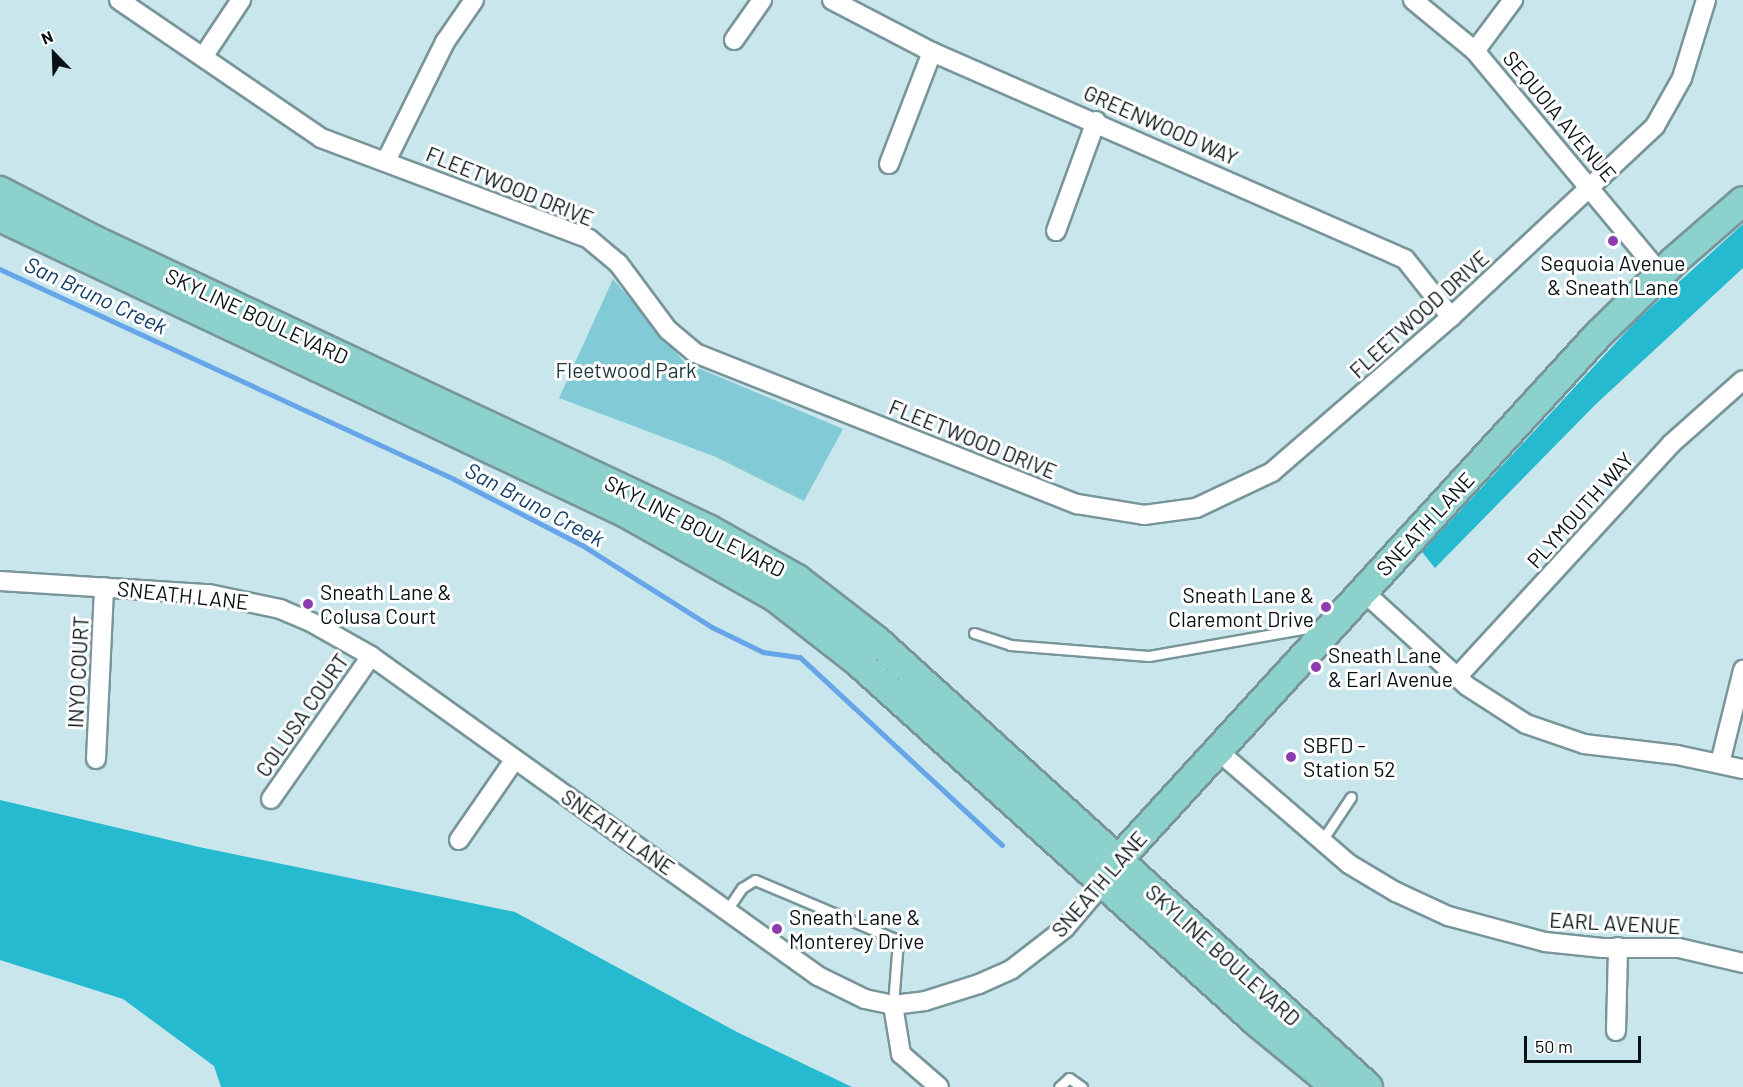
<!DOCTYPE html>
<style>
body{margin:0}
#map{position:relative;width:1743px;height:1087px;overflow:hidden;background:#c8e6ec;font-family:Barlow,sans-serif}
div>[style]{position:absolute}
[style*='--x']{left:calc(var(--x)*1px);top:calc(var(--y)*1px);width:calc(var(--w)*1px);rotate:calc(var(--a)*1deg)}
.green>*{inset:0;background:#81cad6}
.forest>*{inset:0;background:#25bacf}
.stream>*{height:4.5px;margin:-2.25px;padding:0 2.25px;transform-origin:2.25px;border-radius:2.25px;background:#67a5e9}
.roads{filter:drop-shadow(2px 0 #78959a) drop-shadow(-2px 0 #78959a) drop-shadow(0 2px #78959a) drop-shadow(0 -2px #78959a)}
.service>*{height:9px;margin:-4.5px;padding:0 4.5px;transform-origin:4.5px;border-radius:4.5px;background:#fff}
.minor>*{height:18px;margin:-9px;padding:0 9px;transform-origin:9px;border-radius:9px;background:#fff}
.primary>*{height:28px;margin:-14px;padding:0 14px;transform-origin:14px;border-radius:14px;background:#8cd1cc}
.dots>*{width:16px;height:16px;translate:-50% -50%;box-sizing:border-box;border:3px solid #fff;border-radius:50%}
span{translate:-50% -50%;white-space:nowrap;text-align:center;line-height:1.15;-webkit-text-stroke:6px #fff;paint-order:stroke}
.street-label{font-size:21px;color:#081214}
.poi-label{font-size:21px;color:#081214}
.left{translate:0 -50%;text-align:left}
.right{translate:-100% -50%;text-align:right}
.park-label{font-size:21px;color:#1e363a}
.water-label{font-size:22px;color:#133f6b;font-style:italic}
.north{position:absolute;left:24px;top:24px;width:60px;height:60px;-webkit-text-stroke:4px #fff;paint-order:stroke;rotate:337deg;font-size:16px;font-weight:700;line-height:24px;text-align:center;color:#081214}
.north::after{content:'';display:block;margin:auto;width:21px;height:27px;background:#081214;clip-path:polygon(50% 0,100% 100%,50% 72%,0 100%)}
.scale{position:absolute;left:1524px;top:1036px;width:117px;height:27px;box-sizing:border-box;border:3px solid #081214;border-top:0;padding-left:8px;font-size:18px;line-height:21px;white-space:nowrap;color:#081214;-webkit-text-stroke:4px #fff;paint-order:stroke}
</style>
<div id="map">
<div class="green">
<div style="clip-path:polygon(613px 279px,684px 362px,843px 429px,804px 501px,716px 457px,559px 398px)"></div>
</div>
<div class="forest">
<div style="clip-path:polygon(1743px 224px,1743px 268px,1596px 404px,1435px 568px,1422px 552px,1637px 320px)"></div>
<div style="clip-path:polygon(0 800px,199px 847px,515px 912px,737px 1032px,852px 1087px,221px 1087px,214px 1066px,123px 999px,0 960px)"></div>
</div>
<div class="stream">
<div style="--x:0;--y:269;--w:500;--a:24.82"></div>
<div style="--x:454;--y:479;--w:144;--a:27.3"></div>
<div style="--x:582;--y:545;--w:154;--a:32.2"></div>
<div style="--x:712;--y:627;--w:57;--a:26.1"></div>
<div style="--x:763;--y:652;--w:37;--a:8"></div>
<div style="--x:800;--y:657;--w:276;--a:42.9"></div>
</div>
<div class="roads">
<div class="service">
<div style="--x:974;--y:633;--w:38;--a:18"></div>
<div style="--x:1010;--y:645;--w:139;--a:4.5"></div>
<div style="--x:1149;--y:656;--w:161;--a:-10"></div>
<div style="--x:1308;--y:628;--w:14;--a:39"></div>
<div style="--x:1321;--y:842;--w:54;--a:-56.3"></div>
<div style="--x:727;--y:910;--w:27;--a:-56"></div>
<div style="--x:742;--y:888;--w:15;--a:-32"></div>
<div style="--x:755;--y:880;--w:155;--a:22.8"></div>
<div style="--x:898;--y:940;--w:65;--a:94.4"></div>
<div style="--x:1059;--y:1087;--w:13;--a:-42"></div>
<div style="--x:1069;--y:1078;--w:16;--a:35"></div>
</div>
<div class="minor">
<div style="--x:119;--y:0;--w:245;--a:34.3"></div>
<div style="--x:321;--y:138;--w:286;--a:20.6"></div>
<div style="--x:589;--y:239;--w:38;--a:40"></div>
<div style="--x:618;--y:263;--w:84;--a:53.3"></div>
<div style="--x:668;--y:330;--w:35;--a:40"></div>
<div style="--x:695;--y:353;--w:411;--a:21.6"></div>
<div style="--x:1077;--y:504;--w:68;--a:9.3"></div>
<div style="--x:1144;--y:515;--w:52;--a:-7.7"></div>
<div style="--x:1196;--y:508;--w:84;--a:-25.3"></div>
<div style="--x:1272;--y:472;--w:237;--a:-40.9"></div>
<div style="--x:1451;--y:317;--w:279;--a:-43.1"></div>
<div style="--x:1655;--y:126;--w:55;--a:-60.6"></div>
<div style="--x:1682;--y:78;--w:82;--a:-72.9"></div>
<div style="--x:832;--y:0;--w:113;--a:27.5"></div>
<div style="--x:932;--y:52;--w:516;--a:23.64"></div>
<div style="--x:1405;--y:259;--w:74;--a:51.6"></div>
<div style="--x:1413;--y:0;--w:80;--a:39.4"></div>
<div style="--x:1475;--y:51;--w:289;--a:50.2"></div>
<div style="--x:734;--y:40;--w:49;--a:-55"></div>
<div style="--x:1475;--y:51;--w:64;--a:-53.3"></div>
<div style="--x:203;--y:57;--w:69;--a:-56.3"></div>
<div style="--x:386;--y:161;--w:133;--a:-63.6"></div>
<div style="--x:445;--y:42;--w:51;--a:-55.4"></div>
<div style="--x:889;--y:164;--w:120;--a:-69"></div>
<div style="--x:1056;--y:231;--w:117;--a:-70"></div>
<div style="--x:0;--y:581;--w:209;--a:3.6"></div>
<div style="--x:209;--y:594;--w:73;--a:11.9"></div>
<div style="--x:280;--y:609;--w:34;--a:23"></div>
<div style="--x:311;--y:622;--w:69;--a:29.5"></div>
<div style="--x:371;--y:656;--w:550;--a:35.6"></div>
<div style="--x:818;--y:976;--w:52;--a:26.1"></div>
<div style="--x:865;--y:999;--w:29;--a:12"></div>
<div style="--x:893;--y:1005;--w:32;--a:-7"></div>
<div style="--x:925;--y:1001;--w:57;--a:-17.5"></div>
<div style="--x:979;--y:984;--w:36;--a:-24"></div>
<div style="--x:1012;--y:969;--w:67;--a:-37.7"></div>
<div style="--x:1065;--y:928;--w:43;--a:-49.7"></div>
<div style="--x:1093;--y:895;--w:16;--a:-68"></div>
<div style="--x:1364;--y:592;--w:139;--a:42.4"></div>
<div style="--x:1467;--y:686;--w:70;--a:32.8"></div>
<div style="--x:1526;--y:724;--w:61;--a:19"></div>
<div style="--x:1584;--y:744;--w:94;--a:6.7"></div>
<div style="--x:1677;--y:755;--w:67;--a:12"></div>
<div style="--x:1457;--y:677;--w:316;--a:-47.4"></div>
<div style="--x:1671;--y:444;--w:96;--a:-41.6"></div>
<div style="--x:1218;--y:751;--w:173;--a:40.8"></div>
<div style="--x:1349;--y:864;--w:55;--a:30.8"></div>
<div style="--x:1396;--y:892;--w:57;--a:24.8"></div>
<div style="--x:1448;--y:916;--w:100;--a:15"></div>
<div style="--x:1545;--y:942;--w:58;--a:5.9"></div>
<div style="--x:1603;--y:948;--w:76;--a:0"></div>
<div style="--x:1679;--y:948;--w:66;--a:13.2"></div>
<div style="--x:96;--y:759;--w:172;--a:-87.3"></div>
<div style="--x:1720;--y:763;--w:96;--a:-76.1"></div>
<div style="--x:271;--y:799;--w:174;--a:-55"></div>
<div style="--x:459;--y:840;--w:98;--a:-55.3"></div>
<div style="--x:893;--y:1005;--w:50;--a:80.7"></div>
<div style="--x:901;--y:1054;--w:50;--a:41"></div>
<div style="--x:1616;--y:1031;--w:84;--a:-88.6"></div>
</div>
<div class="primary">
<div style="--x:0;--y:191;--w:106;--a:27.5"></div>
<div style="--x:94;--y:240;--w:679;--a:25.21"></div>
<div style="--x:708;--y:529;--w:102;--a:29.3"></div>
<div style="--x:797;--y:579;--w:101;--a:37.8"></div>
<div style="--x:877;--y:641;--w:663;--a:42.25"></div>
<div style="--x:0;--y:217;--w:692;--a:25.31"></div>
<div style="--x:626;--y:513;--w:171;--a:29.4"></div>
<div style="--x:775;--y:597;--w:103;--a:37.9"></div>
<div style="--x:856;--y:660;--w:542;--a:42.08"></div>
<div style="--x:1258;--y:1023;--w:101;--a:39.4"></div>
<div style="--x:1107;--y:872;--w:728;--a:-47.56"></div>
<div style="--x:1598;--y:335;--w:106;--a:-44.2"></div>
<div style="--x:1674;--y:261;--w:91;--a:-41"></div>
</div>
</div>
<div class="dots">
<div style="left:1613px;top:241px;background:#8c3cac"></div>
<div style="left:308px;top:604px;background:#8c3cac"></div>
<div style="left:1326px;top:607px;background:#8c3cac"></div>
<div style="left:1316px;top:667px;background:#8c3cac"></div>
<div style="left:1291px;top:757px;background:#8c3cac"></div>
<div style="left:777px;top:929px;background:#8c3cac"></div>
</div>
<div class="street-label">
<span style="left:1560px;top:116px;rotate:50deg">SEQUOIA AVENUE</span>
<span style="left:1161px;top:125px;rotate:24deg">GREENWOOD WAY</span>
<span style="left:510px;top:186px;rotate:22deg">FLEETWOOD DRIVE</span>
<span style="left:1419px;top:314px;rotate:-42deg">FLEETWOOD DRIVE</span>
<span style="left:257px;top:316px;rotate:25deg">SKYLINE BOULEVARD</span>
<span style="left:973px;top:439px;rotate:22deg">FLEETWOOD DRIVE</span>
<span style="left:1580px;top:510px;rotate:-48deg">PLYMOUTH WAY</span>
<span style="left:1425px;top:524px;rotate:-47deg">SNEATH LANE</span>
<span style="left:695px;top:526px;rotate:27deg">SKYLINE BOULEVARD</span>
<span style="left:183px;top:595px;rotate:6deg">SNEATH LANE</span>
<span style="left:78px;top:672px;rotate:-87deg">INYO COURT</span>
<span style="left:302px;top:715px;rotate:-55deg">COLUSA COURT</span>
<span style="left:618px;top:832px;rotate:35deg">SNEATH LANE</span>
<span style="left:1099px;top:884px;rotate:-49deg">SNEATH LANE</span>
<span style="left:1615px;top:923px;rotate:3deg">EARL AVENUE</span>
<span style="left:1223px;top:955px;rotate:42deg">SKYLINE BOULEVARD</span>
</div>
<div class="poi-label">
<span style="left:1613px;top:275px">Sequoia Avenue<br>&amp; Sneath Lane</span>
<span class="left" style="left:320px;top:604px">Sneath Lane &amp;<br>Colusa Court</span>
<span class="right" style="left:1314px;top:607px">Sneath Lane &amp;<br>Claremont Drive</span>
<span class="left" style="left:1328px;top:667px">Sneath Lane<br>&amp; Earl Avenue</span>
<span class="left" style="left:1303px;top:757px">SBFD -<br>Station 52</span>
<span class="left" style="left:789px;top:929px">Sneath Lane &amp;<br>Monterey Drive</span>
</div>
<div class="park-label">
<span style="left:626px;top:370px">Fleetwood Park</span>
</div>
<div class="water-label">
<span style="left:96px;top:295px;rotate:25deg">San Bruno Creek</span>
<span style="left:535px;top:504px;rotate:28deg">San Bruno Creek</span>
</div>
<div class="north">N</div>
<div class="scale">50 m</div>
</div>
